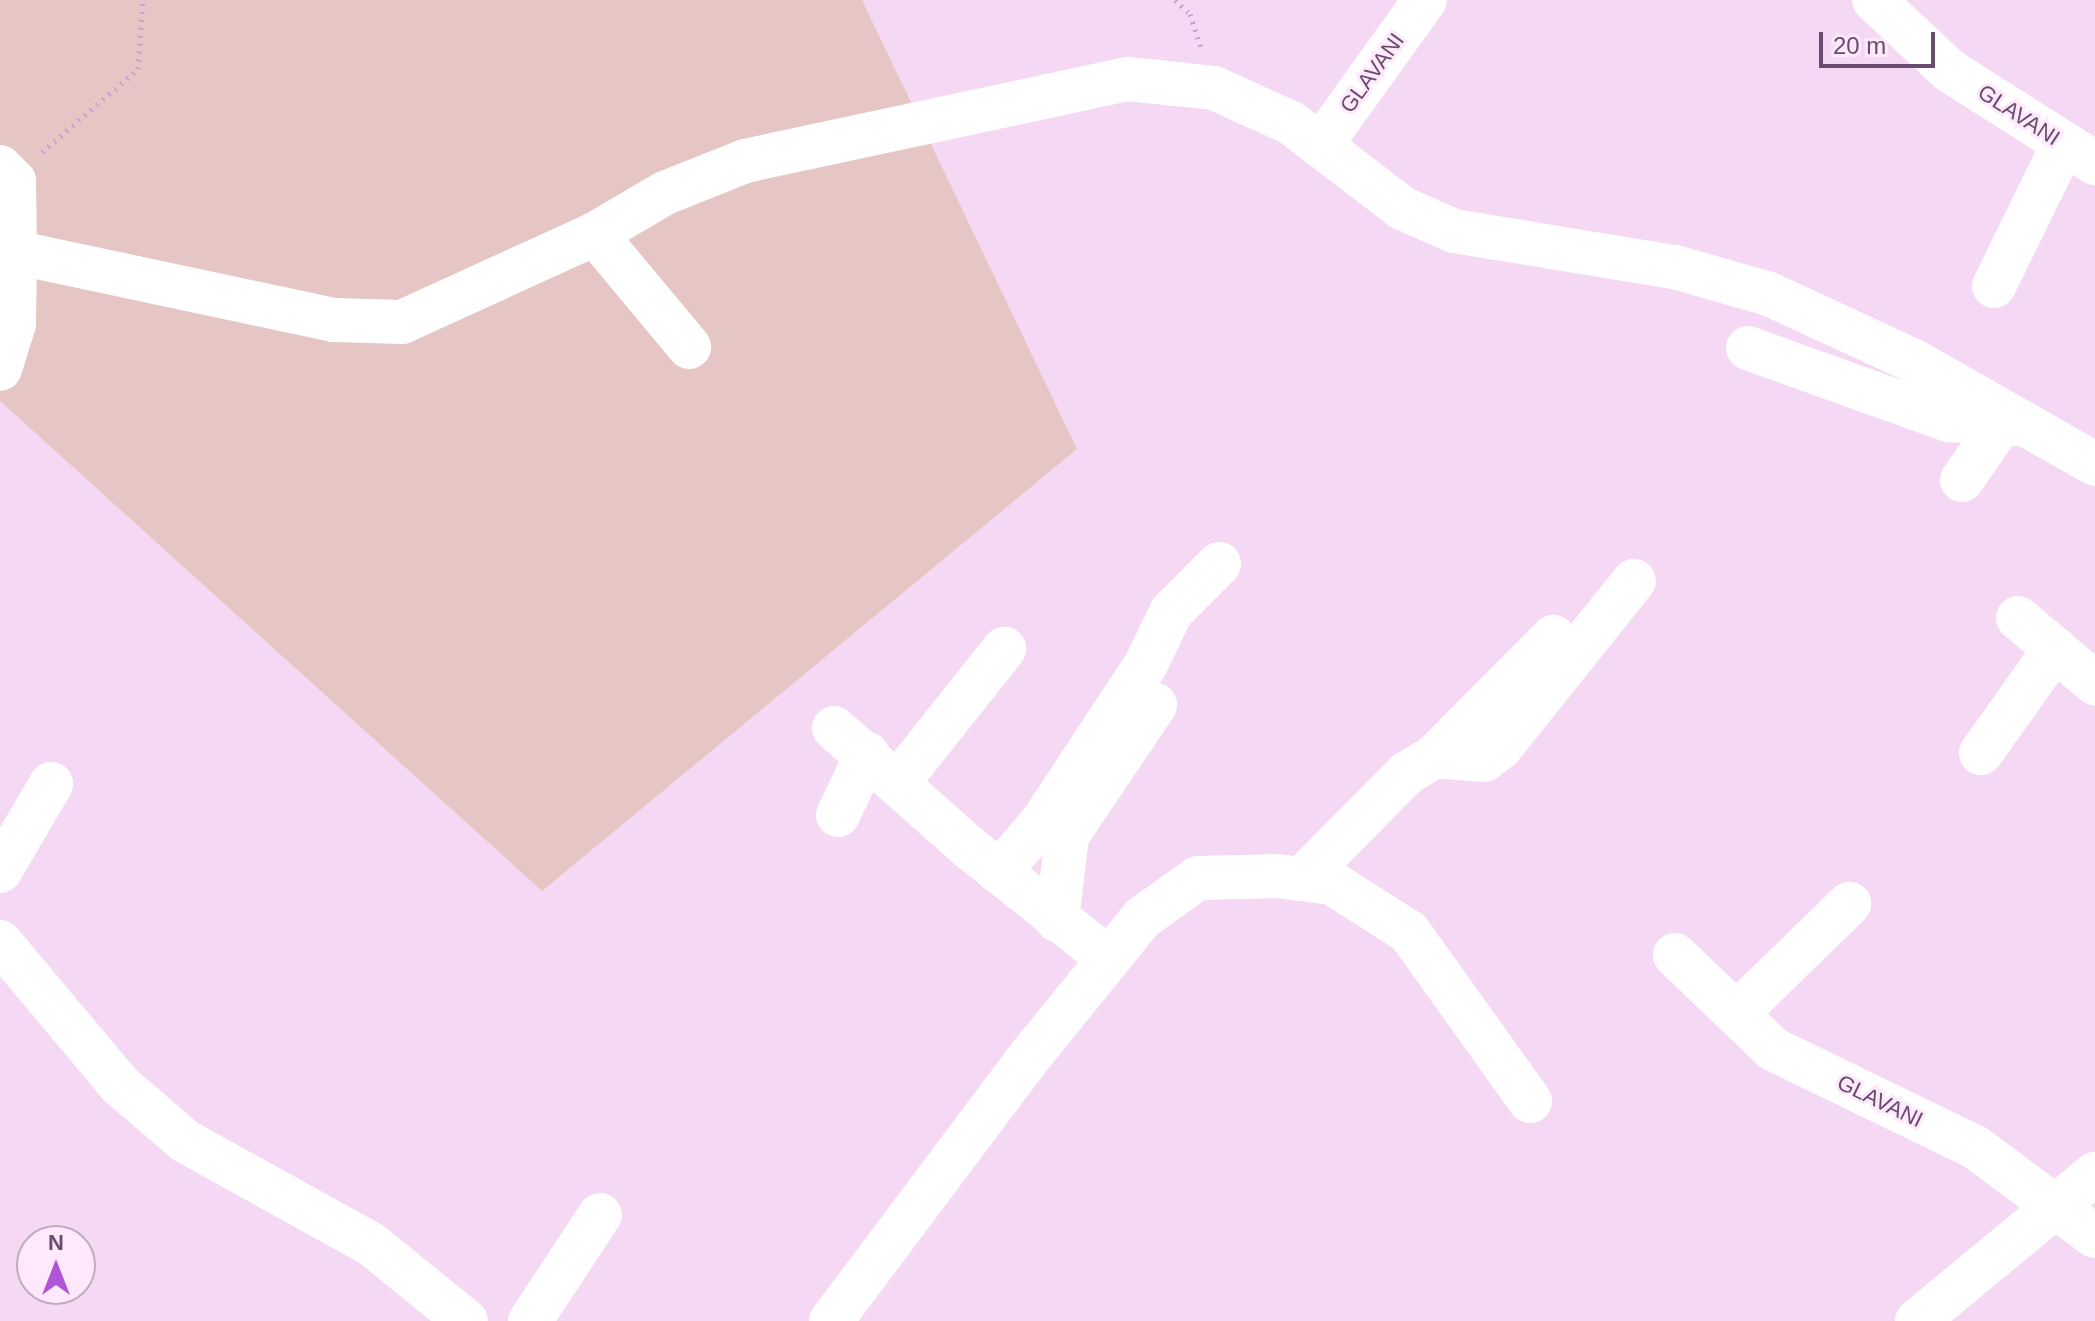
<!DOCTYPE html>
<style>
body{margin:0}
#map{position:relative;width:2095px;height:1321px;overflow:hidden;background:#f9e3f7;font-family:Arial,sans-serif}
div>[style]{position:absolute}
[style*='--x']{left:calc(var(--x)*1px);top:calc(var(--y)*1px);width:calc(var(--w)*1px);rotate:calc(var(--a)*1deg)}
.residential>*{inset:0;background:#f5d9f4}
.green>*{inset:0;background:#e5c6c4}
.path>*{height:5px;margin-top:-2.5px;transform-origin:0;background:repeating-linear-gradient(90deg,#caa2d0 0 2px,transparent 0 8px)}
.minor>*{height:44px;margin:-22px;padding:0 22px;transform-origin:22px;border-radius:22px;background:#fff}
span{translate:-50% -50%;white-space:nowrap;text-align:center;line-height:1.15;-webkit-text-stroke:6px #fde9fb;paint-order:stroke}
.street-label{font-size:22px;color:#694c6e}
.north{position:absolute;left:16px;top:1225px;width:80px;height:80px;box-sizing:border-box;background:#fde9fb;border:2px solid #c2aac3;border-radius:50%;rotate:0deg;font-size:22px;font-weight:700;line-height:32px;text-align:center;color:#694c6e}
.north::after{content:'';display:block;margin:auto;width:28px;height:36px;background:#b055d6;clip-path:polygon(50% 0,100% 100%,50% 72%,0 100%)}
.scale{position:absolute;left:1819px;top:32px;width:116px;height:36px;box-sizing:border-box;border:4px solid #694c6e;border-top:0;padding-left:10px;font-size:24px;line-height:28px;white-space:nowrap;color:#694c6e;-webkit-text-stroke:6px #fde9fb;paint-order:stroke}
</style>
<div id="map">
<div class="residential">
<div style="clip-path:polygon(evenodd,862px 0,2095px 0,2095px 1321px,0 1321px,0 401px,542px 891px,1077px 449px,862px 0,32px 1241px,80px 1241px,80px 1289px,32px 1289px,32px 1241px)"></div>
</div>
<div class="green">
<div style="clip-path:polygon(0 0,862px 0,1077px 449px,542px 891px,0 401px)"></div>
</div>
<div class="path">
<div style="--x:1175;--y:0;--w:21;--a:43"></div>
<div style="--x:1190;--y:14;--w:35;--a:72"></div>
<div style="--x:42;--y:152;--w:127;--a:-40.8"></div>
<div style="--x:138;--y:69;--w:69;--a:-85.9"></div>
</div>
<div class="minor">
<div style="--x:1874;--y:0;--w:104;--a:43.1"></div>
<div style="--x:1950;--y:71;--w:172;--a:32.4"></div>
<div style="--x:1320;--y:146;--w:180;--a:-54.3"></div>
<div style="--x:0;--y:167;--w:20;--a:45"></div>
<div style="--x:14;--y:181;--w:70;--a:89.2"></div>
<div style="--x:15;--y:251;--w:73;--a:90.8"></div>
<div style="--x:14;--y:324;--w:47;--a:107.3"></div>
<div style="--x:595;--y:234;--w:147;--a:50.2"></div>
<div style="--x:0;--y:249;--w:341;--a:12"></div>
<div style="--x:334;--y:320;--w:68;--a:1.7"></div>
<div style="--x:402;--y:322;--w:212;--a:-24.5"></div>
<div style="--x:595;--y:234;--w:81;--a:-30.4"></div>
<div style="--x:665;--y:193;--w:86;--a:-21.8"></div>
<div style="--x:745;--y:161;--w:392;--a:-12.1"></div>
<div style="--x:1128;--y:79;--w:86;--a:6"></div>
<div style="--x:1214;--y:88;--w:85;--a:24.4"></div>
<div style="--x:1291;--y:123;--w:140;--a:37.4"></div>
<div style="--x:1402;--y:208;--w:57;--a:23.9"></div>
<div style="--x:1454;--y:231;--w:224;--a:9.3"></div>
<div style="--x:1675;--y:267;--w:98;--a:16"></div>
<div style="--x:1769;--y:294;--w:157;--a:24.8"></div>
<div style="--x:1912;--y:360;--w:210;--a:29.6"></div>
<div style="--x:1994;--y:286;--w:159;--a:-63.9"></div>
<div style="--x:1748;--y:348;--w:213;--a:19.8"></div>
<div style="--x:1948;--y:420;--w:69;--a:3.3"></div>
<div style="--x:1962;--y:480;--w:69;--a:-55.6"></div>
<div style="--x:2018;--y:618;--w:101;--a:40.2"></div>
<div style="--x:834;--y:728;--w:183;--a:41.5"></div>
<div style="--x:971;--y:849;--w:176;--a:38.6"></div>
<div style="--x:1981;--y:753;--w:128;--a:-54.6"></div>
<div style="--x:1435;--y:756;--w:49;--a:4.7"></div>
<div style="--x:1484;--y:760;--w:20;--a:-37"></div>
<div style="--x:1500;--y:748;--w:214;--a:-51.3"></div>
<div style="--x:899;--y:781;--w:169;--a:-51.5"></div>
<div style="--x:838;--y:815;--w:68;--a:-64.6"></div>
<div style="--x:0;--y:871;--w:101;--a:-59.6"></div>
<div style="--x:999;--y:872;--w:66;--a:-49.3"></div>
<div style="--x:1042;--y:822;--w:189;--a:-56.6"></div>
<div style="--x:1146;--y:664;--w:58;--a:-64.3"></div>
<div style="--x:1171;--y:612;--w:68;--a:-45"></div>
<div style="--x:1302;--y:879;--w:149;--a:-45.3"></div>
<div style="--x:1407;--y:773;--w:33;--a:-31"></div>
<div style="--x:1435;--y:756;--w:168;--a:-45.2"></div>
<div style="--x:1057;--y:920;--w:85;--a:-83.2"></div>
<div style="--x:1067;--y:836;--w:158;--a:-56.1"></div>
<div style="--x:0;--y:942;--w:187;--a:50"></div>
<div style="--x:120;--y:1085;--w:86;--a:40.7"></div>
<div style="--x:185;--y:1141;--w:213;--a:29"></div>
<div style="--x:371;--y:1244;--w:122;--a:39"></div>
<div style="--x:1675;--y:955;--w:136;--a:43.8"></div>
<div style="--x:1773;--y:1049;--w:225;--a:25.9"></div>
<div style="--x:1975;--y:1147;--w:149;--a:36.6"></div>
<div style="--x:1736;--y:1014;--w:158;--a:-44.2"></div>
<div style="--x:530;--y:1321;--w:127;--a:-56.6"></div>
<div style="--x:831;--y:1321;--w:333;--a:-53.1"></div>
<div style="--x:1031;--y:1055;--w:176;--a:-51"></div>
<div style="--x:1142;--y:918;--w:69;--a:-35.5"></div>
<div style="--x:1198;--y:878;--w:80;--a:-1.4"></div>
<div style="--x:1278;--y:876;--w:54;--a:7.4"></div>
<div style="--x:1332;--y:883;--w:91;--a:32.5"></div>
<div style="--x:1409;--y:932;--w:208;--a:54.4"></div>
<div style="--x:1917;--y:1321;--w:231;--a:-39.6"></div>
</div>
<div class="street-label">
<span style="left:1372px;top:73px;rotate:-54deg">GLAVANI</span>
<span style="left:2019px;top:115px;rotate:33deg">GLAVANI</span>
<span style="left:1880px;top:1101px;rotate:26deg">GLAVANI</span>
</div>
<div class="north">N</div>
<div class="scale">20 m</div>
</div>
